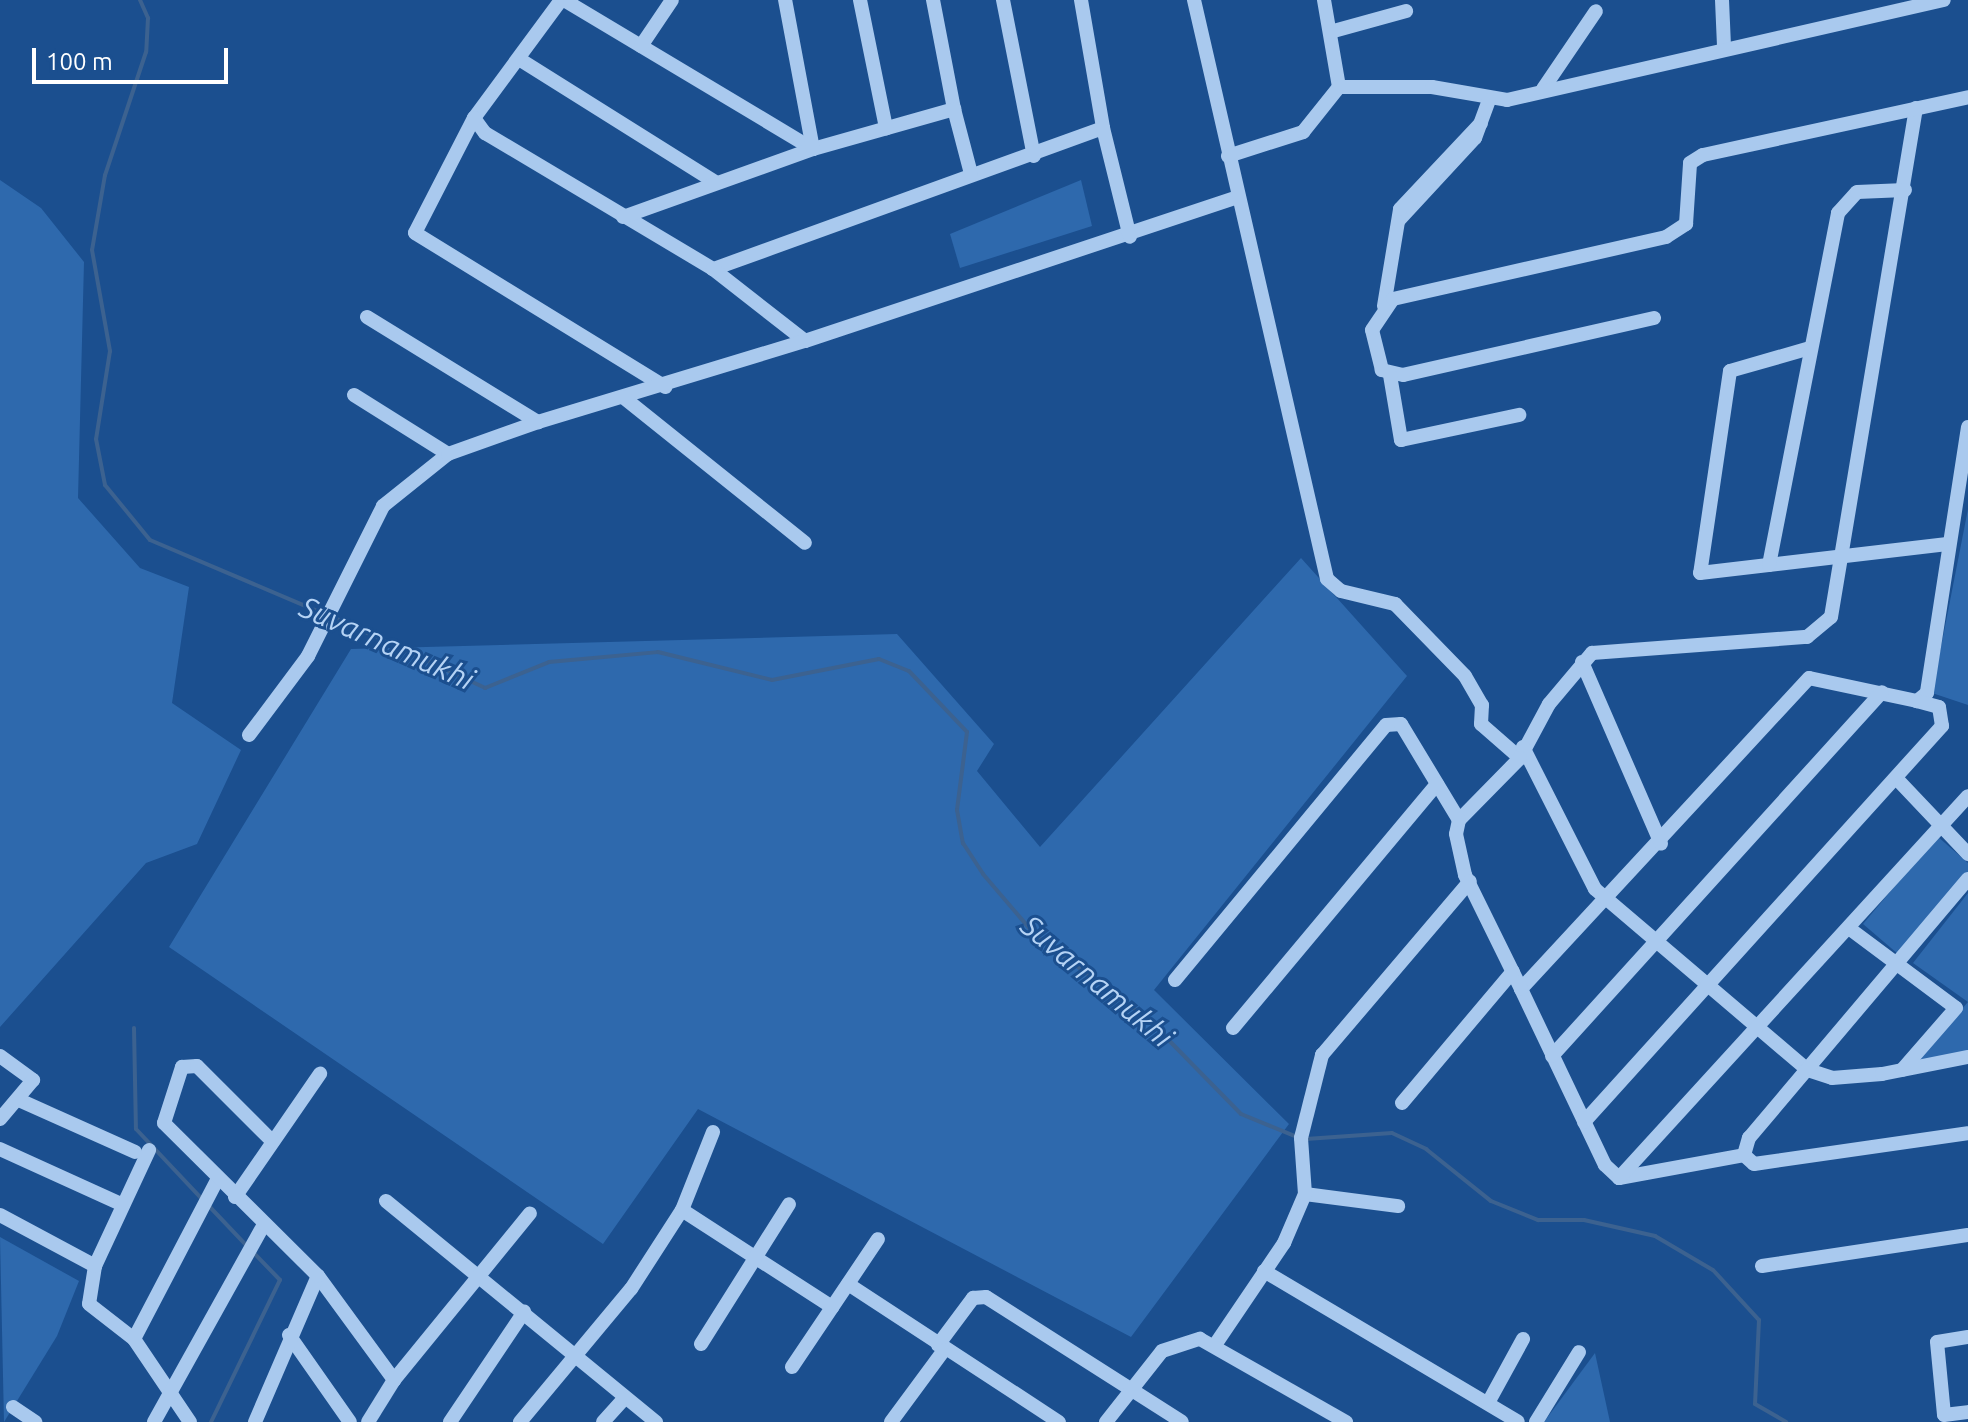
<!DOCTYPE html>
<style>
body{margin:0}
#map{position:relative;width:1968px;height:1422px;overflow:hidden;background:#1b4f8f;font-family:Ubuntu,sans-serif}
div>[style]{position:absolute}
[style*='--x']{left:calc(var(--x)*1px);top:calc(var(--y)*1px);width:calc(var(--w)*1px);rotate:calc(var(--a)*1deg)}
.green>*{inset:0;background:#2e69ad}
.stream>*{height:4px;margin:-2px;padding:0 2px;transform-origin:2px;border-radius:2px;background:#3c6290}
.minor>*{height:14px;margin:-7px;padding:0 7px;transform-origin:7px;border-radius:7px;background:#a9c9ee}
span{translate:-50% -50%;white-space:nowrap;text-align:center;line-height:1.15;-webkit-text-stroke:6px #1b4f8f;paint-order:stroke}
.water-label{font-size:30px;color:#b5d3f5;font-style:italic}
.scale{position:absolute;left:32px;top:48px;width:196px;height:36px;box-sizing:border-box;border:4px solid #fff;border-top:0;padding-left:10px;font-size:24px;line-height:28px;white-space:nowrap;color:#fff;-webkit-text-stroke:6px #1b4f8f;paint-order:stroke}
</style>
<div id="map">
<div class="green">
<div style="clip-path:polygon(0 180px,41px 208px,84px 262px,78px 498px,140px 568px,189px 587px,172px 703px,241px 750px,197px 844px,146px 863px,0 1027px)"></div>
<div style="clip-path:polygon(1081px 180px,1092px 226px,960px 268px,950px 234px)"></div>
<div style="clip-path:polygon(1968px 509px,1968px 705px,1932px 693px)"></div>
<div style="clip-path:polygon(1301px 558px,1407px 676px,1154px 990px,1289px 1124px,1131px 1337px,698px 1109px,603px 1244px,169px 947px,351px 649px,897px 634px,994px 744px,977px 771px,1040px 847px)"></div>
<div style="clip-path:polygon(1937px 836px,1968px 863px,1968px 872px,1898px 954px,1863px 924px)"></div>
<div style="clip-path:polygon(1968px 893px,1968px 1052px,1915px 1062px,1968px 1002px,1913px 963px)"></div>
<div style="clip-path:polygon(0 1237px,79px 1281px,57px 1336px,4px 1422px)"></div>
<div style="clip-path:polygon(1595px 1353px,1610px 1422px,1544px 1422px)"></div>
</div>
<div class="stream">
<div style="--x:140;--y:0;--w:20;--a:66"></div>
<div style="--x:148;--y:18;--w:34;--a:93"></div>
<div style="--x:146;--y:52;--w:130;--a:108.4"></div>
<div style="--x:105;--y:175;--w:76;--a:99.8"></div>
<div style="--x:92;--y:250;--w:103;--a:79.9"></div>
<div style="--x:110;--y:351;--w:89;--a:99"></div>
<div style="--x:96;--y:439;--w:47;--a:78.9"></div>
<div style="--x:105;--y:485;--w:71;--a:50.7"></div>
<div style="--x:150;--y:540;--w:189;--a:23"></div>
<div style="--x:333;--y:617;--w:168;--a:25"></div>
<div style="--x:485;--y:688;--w:69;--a:-22.1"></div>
<div style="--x:549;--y:662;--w:109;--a:-5.2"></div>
<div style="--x:658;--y:652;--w:117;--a:13.8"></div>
<div style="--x:772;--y:680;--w:109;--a:-11.1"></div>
<div style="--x:879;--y:659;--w:32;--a:22"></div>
<div style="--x:909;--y:671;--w:84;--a:46.4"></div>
<div style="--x:967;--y:732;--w:79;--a:97.3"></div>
<div style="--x:957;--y:810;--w:34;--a:80"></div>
<div style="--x:963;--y:843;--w:37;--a:57"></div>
<div style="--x:983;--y:874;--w:82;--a:49.5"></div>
<div style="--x:1036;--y:936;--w:138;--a:36.5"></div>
<div style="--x:1147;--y:1018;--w:134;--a:45.6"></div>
<div style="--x:1241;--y:1114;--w:61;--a:22.3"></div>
<div style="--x:134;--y:1028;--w:101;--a:88.9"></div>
<div style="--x:136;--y:1129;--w:96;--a:46.7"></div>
<div style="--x:1306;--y:1139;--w:86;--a:-4"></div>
<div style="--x:1392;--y:1133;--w:38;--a:25"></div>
<div style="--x:1426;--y:1149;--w:83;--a:38.7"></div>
<div style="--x:1491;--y:1201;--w:51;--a:22"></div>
<div style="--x:1538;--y:1220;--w:46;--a:0"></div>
<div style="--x:1584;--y:1220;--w:73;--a:12.7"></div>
<div style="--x:1655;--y:1236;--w:67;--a:30.4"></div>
<div style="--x:1713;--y:1270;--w:68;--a:47.4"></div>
<div style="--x:1759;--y:1320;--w:84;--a:92.7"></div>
<div style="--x:1755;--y:1404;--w:36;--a:30"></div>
<div style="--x:208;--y:1205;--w:55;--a:46.5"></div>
<div style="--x:211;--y:1422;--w:158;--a:-64.1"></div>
<div style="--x:280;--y:1280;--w:40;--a:-134"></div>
</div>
<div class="minor">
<div style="--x:561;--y:0;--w:147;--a:126.4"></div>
<div style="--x:474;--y:118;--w:19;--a:54"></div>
<div style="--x:485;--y:133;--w:265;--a:30.8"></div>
<div style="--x:564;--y:0;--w:290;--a:30.9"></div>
<div style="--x:813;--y:149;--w:147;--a:-15.8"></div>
<div style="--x:954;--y:109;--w:111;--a:-100.9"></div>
<div style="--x:860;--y:0;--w:131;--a:78.5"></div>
<div style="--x:1003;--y:0;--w:159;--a:78.8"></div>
<div style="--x:1081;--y:0;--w:130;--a:80.2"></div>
<div style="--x:1103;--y:128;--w:415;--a:160.1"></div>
<div style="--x:713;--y:269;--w:117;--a:38"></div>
<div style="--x:805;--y:341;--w:455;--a:-18.4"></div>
<div style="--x:1194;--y:0;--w:594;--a:77.06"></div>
<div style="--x:1327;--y:579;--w:18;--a:41"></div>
<div style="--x:1341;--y:591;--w:56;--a:13.5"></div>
<div style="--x:1395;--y:604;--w:100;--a:45.8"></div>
<div style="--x:1465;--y:676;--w:34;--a:60"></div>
<div style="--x:1482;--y:705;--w:19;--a:93"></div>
<div style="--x:1481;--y:724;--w:52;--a:41.1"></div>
<div style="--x:1520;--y:758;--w:61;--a:-61.8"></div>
<div style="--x:1549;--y:704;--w:67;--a:-49.9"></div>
<div style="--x:1592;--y:653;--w:216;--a:-4.3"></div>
<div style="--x:1807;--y:637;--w:31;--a:-40"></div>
<div style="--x:1831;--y:617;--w:516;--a:-80.52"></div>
<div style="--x:1324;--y:0;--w:88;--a:80.2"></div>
<div style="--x:1722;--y:0;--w:46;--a:87.5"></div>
<div style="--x:1330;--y:32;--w:79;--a:-15.4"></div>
<div style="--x:641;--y:46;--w:55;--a:-56"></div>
<div style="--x:519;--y:59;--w:231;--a:32.1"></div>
<div style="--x:1543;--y:89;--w:94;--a:-55.8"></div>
<div style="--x:954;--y:109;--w:67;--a:75.3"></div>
<div style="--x:474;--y:118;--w:129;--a:117.2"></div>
<div style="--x:415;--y:233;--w:294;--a:31.6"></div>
<div style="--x:1103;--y:128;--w:112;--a:76.1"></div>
<div style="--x:1228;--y:156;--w:79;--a:-17.7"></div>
<div style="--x:1303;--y:132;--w:58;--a:-51.3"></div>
<div style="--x:1339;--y:87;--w:93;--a:0"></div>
<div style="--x:1432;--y:87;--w:76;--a:9.8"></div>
<div style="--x:1507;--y:100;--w:448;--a:-12.9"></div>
<div style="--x:623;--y:217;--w:202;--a:-19.7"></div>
<div style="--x:813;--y:149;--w:152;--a:-100.6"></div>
<div style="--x:1399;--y:220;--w:112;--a:-47.2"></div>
<div style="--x:1475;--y:138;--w:40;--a:-69.8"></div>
<div style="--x:1384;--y:306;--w:98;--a:-80.6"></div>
<div style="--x:1400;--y:209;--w:118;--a:-46.7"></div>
<div style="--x:367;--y:317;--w:201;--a:31.6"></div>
<div style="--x:538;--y:422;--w:279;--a:-16.9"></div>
<div style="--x:1654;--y:318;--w:257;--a:167.2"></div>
<div style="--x:1403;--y:375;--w:22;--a:-167"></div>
<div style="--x:1382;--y:370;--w:41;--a:-104"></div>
<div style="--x:1372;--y:330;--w:37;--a:-56"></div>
<div style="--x:1393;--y:299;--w:280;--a:-12.8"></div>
<div style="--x:1666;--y:237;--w:24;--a:-33"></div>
<div style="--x:1686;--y:224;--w:61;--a:-86.2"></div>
<div style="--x:1690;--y:163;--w:15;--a:-32"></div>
<div style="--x:1703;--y:155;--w:271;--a:-12.3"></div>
<div style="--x:1810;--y:348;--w:83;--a:164"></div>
<div style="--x:1730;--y:371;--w:204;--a:98.4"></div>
<div style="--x:1700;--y:573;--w:249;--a:-6.7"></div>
<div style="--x:1390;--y:375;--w:66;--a:80.4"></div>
<div style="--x:1401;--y:440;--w:121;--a:-12"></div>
<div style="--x:354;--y:395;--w:111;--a:32.1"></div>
<div style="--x:623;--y:397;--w:233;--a:38.7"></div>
<div style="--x:1968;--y:427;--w:269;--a:98.8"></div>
<div style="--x:1927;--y:693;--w:13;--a:141"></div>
<div style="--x:1917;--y:701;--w:110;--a:-168"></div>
<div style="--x:1809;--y:678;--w:424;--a:132.8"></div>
<div style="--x:1521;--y:989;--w:195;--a:64.5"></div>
<div style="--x:1605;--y:1165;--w:19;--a:43"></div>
<div style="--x:1619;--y:1178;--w:127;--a:-10.4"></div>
<div style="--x:1744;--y:1155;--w:13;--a:42"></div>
<div style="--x:1754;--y:1164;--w:216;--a:-8.2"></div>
<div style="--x:1769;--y:565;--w:359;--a:-78.9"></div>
<div style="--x:1838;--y:213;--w:28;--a:-48"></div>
<div style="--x:1857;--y:192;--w:48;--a:-2.4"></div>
<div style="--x:1582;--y:662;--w:198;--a:66.5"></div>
<div style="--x:249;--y:735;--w:99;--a:-53.2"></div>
<div style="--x:308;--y:656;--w:168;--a:-63.4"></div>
<div style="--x:383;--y:506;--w:83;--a:-38.7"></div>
<div style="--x:448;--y:454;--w:96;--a:-19.6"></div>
<div style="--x:1523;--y:747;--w:159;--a:63.1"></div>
<div style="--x:1595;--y:889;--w:280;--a:40.4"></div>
<div style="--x:1808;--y:1070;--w:25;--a:18"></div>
<div style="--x:1832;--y:1078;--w:50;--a:-4.6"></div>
<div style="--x:1882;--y:1074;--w:88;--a:-11.2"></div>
<div style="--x:1520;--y:758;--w:87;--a:134.5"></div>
<div style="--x:1459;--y:820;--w:14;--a:102"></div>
<div style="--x:1456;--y:834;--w:42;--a:77.6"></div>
<div style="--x:1465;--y:875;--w:127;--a:63.8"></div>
<div style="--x:1896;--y:778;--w:105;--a:46.5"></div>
<div style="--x:1850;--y:929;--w:132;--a:36.7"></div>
<div style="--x:1956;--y:1008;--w:82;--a:131.1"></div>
<div style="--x:1175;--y:980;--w:331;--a:-50.4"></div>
<div style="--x:1386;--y:725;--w:15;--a:-4"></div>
<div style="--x:1401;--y:724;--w:112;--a:58.9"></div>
<div style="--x:1233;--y:1028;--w:318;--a:-50.1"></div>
<div style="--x:0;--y:1056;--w:41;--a:36"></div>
<div style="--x:33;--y:1080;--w:51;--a:130.2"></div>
<div style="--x:1552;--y:1056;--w:491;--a:-47.8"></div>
<div style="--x:19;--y:1100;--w:127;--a:24.1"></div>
<div style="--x:1402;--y:1103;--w:172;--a:-49.9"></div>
<div style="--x:1584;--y:1122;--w:534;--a:-47.89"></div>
<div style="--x:1942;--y:726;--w:19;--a:-99"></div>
<div style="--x:1939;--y:707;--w:23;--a:-165"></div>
<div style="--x:0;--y:1149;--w:135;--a:24.5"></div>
<div style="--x:1744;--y:1155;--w:18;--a:-74"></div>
<div style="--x:1749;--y:1138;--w:339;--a:-49.8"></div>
<div style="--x:1619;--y:1178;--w:517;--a:-47.58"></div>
<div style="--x:1305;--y:1194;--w:94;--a:7.4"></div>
<div style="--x:235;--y:1197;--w:150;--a:-55.4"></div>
<div style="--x:386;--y:1201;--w:349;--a:39.3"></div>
<div style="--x:682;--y:1210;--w:179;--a:32.9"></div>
<div style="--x:0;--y:1215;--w:108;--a:28.2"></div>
<div style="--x:95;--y:1266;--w:38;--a:99"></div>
<div style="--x:89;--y:1304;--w:57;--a:37.9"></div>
<div style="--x:134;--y:1339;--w:100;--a:56"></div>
<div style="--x:95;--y:1266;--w:128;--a:-65"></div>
<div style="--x:1762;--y:1266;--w:208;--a:-8.6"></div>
<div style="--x:1264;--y:1271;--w:295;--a:30.7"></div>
<div style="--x:318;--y:1276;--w:129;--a:53.8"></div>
<div style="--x:394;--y:1380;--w:49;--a:121.8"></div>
<div style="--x:848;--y:1284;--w:252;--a:33.2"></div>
<div style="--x:289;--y:1335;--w:106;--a:55"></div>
<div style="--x:1968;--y:1337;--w:31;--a:171"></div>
<div style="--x:1937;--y:1342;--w:73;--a:84.5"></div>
<div style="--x:1944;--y:1415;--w:24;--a:-7"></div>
<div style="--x:134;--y:1339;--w:179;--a:-62.4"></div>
<div style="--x:1217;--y:1342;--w:120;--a:-55.9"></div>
<div style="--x:1284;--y:1243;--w:53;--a:-66.8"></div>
<div style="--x:1305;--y:1194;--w:56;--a:-94.1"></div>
<div style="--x:1301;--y:1138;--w:86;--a:-75.8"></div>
<div style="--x:1322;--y:1055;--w:228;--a:-49.6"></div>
<div style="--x:701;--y:1344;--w:165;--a:-57.8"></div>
<div style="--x:938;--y:1345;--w:59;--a:-53.3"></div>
<div style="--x:973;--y:1298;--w:13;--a:-4"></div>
<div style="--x:986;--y:1297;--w:232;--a:32.5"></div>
<div style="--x:792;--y:1367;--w:154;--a:-56.1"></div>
<div style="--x:394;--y:1380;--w:215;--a:-50.8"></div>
<div style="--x:1488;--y:1403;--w:73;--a:-61.3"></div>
<div style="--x:13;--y:1407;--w:27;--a:34"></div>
<div style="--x:154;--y:1422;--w:227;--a:-60.9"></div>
<div style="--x:255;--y:1422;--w:159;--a:-66.7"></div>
<div style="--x:318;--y:1276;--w:217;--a:-135.2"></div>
<div style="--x:164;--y:1123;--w:59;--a:-72.2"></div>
<div style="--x:182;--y:1067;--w:15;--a:-4"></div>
<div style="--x:197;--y:1066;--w:107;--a:45"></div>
<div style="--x:450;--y:1422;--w:133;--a:-56.1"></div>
<div style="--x:520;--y:1422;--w:173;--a:-50.2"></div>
<div style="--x:631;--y:1289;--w:94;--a:-57.2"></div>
<div style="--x:682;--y:1210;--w:84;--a:-68.3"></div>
<div style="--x:603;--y:1422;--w:30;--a:-48"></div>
<div style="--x:891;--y:1422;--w:89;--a:-53.6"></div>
<div style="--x:1106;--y:1422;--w:90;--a:-51.7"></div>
<div style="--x:1162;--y:1351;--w:40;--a:-18"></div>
<div style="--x:1200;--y:1339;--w:168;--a:29.6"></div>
<div style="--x:1536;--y:1422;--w:82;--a:-58.4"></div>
</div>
<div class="water-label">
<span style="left:387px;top:643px;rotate:24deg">Suvarnamukhi</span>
<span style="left:1097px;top:981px;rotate:40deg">Suvarnamukhi</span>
</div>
<div class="scale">100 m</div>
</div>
